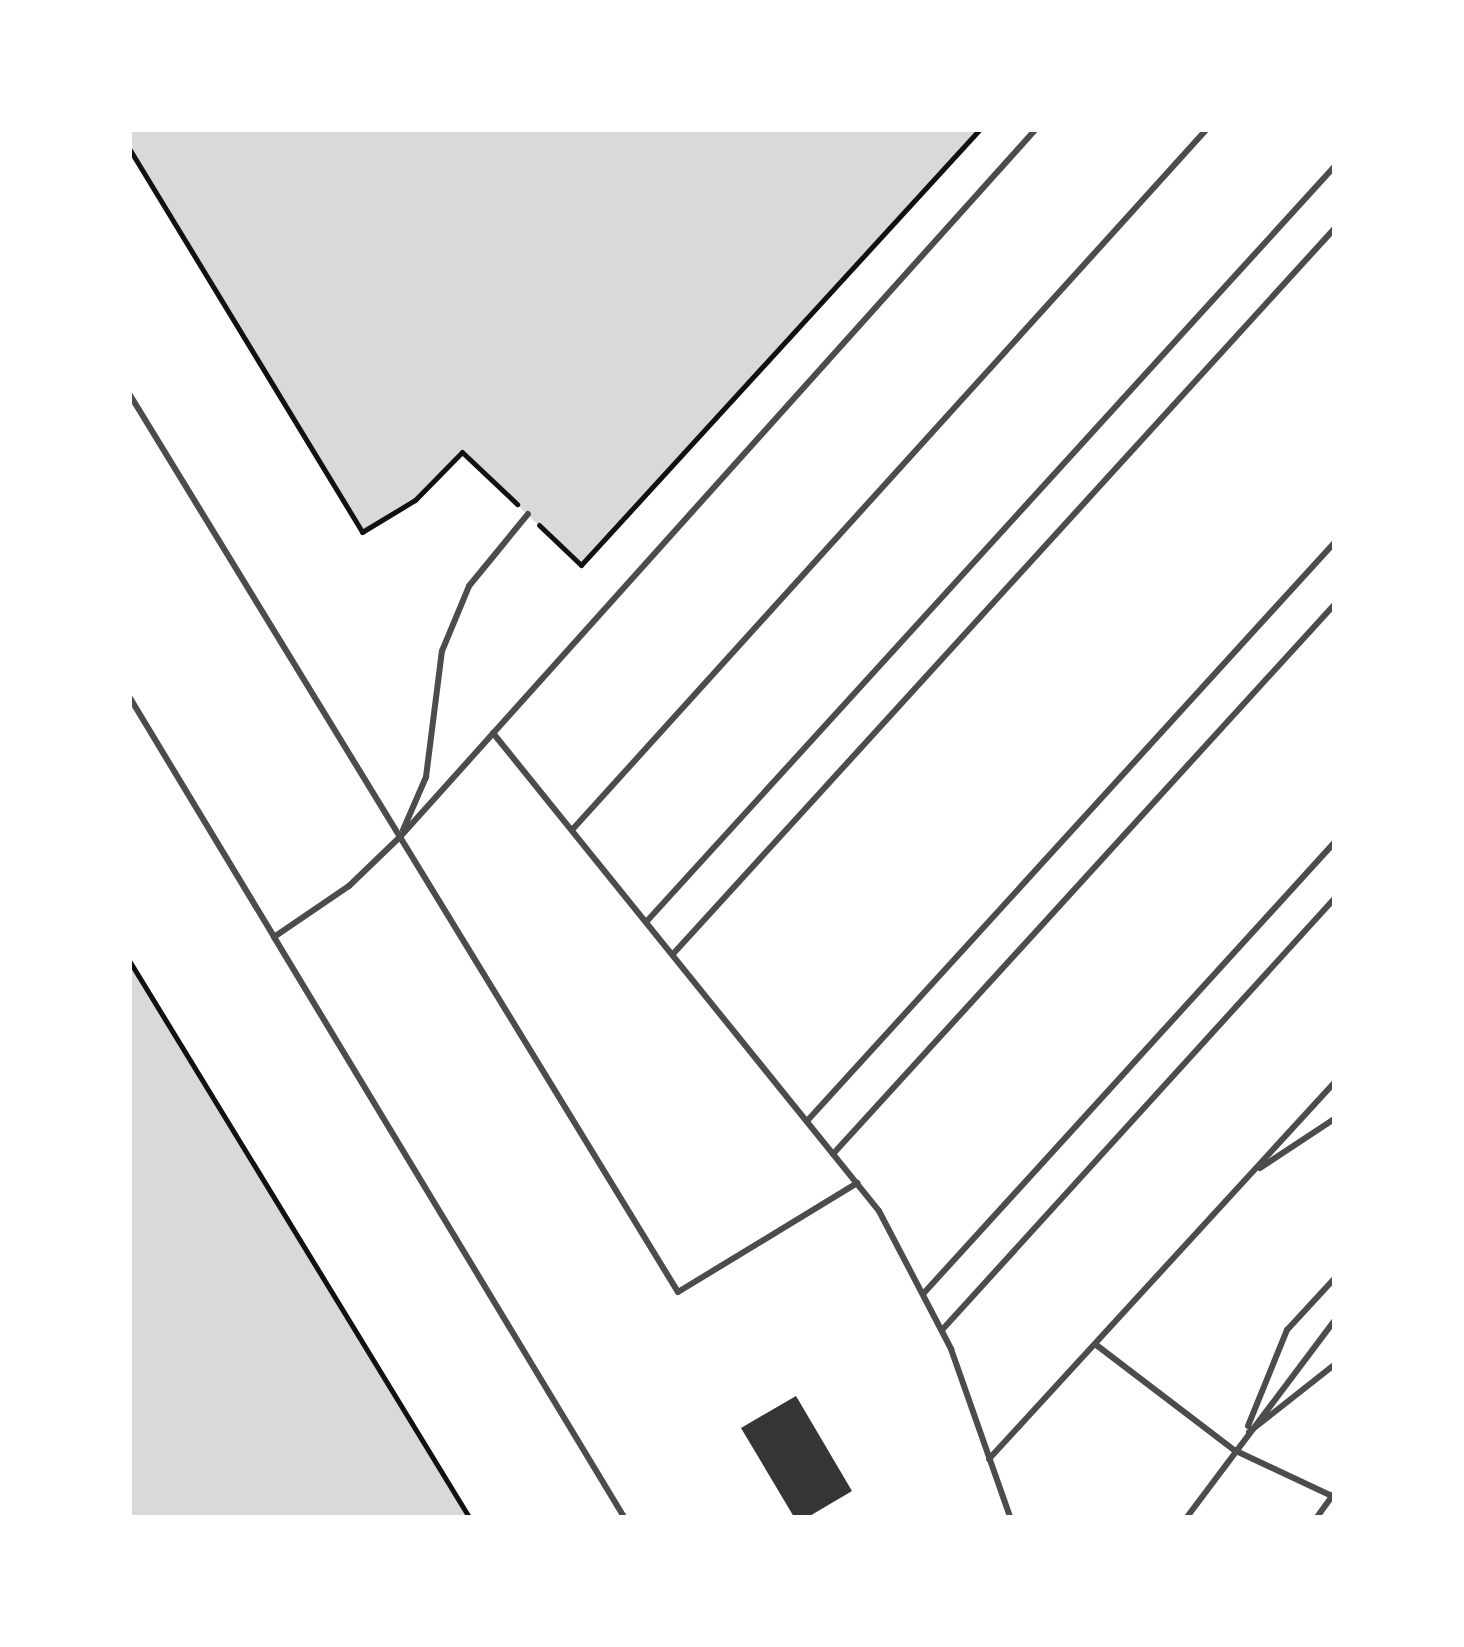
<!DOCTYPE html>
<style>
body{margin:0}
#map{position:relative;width:1464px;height:1647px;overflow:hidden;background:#fff;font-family:Ubuntu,sans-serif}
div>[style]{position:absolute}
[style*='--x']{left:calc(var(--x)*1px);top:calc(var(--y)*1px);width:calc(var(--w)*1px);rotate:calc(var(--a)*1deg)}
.water>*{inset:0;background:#d9d9d9}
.building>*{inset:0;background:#353535}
.path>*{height:5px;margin:-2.5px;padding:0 2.5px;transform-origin:2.5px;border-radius:2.5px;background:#111}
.service>*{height:6px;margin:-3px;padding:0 3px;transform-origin:3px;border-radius:3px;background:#4c4c4c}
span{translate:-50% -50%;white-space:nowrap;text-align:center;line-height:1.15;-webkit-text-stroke:6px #fff;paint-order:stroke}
.frame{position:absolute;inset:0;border:132px solid #fff;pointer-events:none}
</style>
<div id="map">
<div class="water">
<div style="clip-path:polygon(130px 130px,979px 130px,581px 565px,462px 453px,415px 500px,362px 532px,130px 150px)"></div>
<div style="clip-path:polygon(130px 962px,469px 1517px,130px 1517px)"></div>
</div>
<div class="building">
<div style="clip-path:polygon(796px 1396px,852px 1491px,808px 1517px,794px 1517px,741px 1428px)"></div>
</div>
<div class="path">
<div style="--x:130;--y:150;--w:447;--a:58.7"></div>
<div style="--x:362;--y:532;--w:62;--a:-31.1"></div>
<div style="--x:415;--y:500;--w:67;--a:-45.6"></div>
<div style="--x:462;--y:452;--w:76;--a:43.4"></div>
<div style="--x:539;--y:525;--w:58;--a:43.6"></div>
<div style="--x:581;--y:565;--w:590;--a:-47.54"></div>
<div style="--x:130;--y:962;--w:650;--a:58.58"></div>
</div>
<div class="service">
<div style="--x:130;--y:395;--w:1051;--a:58.58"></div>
<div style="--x:678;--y:1292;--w:210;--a:-31.3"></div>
<div style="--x:130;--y:698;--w:279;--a:58.9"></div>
<div style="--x:493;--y:733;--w:614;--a:51.08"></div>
<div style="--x:879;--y:1211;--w:156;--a:62.4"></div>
<div style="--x:951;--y:1349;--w:178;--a:70.6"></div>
<div style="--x:403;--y:830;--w:58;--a:-66.5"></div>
<div style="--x:426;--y:777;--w:127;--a:-82.8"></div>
<div style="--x:442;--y:651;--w:70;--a:-67.4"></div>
<div style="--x:469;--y:586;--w:93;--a:-50.7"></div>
<div style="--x:572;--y:830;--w:944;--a:-47.83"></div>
<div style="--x:647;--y:921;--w:1020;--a:-47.66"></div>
<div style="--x:673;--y:954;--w:981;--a:-47.64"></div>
<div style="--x:807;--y:1121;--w:782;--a:-47.64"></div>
<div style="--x:833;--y:1154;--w:743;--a:-47.62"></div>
<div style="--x:1260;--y:1168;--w:89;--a:-33.5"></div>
<div style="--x:923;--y:1294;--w:610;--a:-47.66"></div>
<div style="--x:942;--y:1330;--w:583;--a:-47.71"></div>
<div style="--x:1095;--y:1344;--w:175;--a:37.3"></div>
<div style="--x:1234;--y:1450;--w:110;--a:25.2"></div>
<div style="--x:1248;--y:1426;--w:104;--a:-67.9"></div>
<div style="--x:1287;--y:1330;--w:69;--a:-47.3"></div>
<div style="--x:1249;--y:1432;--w:108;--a:-38.2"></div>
<div style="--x:989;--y:1459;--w:510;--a:-47.46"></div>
<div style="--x:624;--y:1517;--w:677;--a:-121.11"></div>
<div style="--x:274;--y:937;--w:91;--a:-34.2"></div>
<div style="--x:349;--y:886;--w:71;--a:-43.9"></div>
<div style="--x:400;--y:837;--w:950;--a:-48.07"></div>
<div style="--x:1187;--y:1517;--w:245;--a:-53.1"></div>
<div style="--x:1317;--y:1517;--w:29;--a:-54"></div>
</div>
<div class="frame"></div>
</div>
